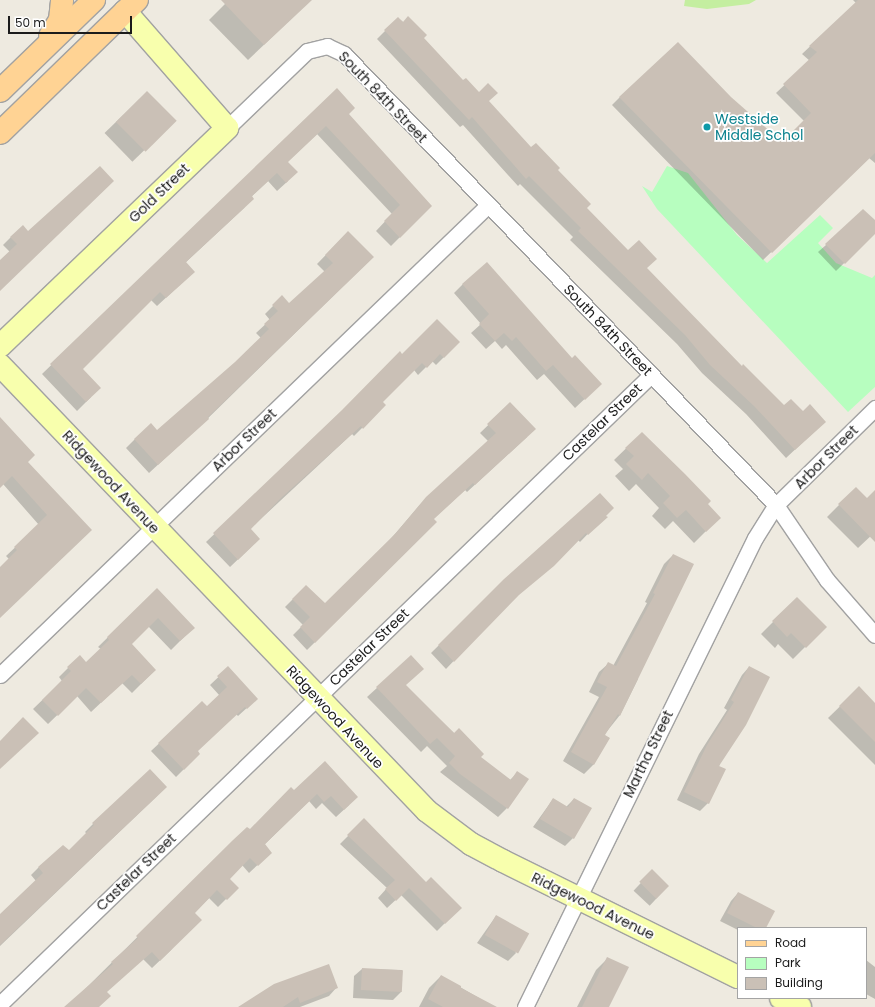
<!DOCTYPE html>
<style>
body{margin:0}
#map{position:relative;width:875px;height:1007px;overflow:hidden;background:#eeeae0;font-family:Poppins,sans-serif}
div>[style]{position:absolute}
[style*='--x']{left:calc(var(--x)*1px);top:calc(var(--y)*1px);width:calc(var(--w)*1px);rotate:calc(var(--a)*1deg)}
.grass>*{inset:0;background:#c4eea0}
.park>*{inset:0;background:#b7febf}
.shadow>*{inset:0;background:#0003;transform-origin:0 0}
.building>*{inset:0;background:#cac0b6;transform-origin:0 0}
.roads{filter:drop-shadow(1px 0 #a2a2a2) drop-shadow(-1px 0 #a2a2a2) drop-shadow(0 1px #a2a2a2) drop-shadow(0 -1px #a2a2a2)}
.minor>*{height:15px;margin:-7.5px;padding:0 7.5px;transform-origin:7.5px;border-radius:7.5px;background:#fff}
.secondary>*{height:22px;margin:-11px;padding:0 11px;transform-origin:11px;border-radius:11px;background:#f8ffad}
.primary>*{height:22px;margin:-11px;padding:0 11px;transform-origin:11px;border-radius:11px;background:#ffd394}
.dots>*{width:11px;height:11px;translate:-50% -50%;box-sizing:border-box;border:2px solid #fff;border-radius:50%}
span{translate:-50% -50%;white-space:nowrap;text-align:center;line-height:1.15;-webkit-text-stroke:3.5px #fff;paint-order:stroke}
.street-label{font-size:14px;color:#1b1b1b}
.culture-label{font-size:14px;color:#0d838f}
.left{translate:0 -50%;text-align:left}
.legend{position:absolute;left:737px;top:927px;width:130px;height:72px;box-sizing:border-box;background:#fff;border:1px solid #a4a4a4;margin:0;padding:5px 7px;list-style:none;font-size:12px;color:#1b1b1b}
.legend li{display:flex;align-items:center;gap:8px;height:20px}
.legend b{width:20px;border:1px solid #a4a4a4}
.scale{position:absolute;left:8px;top:16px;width:124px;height:18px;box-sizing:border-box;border:2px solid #1b1b1b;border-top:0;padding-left:5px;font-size:12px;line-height:14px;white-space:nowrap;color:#1b1b1b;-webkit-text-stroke:3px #fff;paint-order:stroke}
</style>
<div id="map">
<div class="grass">
<div style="clip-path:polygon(685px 0,756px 0,749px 4px,707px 9px,684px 6px)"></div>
</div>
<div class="park">
<div style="clip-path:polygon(667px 166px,688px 173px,737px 235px,767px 263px,820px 215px,833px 228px,818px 243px,836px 263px,872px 278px,875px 275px,875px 387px,848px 412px,657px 209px,642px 186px,652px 192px)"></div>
</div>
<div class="shadow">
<div style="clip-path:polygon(229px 0,311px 0,248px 60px,209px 20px)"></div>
<div style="clip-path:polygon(853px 0,875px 0,875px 163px,869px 158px,763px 260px,612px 105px,620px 97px,730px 98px,782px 143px,804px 121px,776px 93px,810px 61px,802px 54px,856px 3px)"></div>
<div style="clip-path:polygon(398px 18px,423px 38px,463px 82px,488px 102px,531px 148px,556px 170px,585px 208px,742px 367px,784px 406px,816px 430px,786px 458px,746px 414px,702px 373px,677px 344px,570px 240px,573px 237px,520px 184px,518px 186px,463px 125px,460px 127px,377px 39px)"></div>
<div style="clip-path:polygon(337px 89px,348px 114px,431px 206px,391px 246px,376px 231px,392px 214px,317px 134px,287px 162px,288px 181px,277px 191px,268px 181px,251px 197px,244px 208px,185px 263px,185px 280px,157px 306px,151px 300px,81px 369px,91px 397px,77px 411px,42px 374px)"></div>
<div style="left:147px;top:92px;width:40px;height:59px;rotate:46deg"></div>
<div style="clip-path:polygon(875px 222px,875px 233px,836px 271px,818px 252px,826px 245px)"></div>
<div style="clip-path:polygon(28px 232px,0 290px,0 261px,10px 252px,3px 245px,11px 237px)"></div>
<div style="clip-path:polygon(348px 232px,373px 257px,199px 427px,149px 473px,126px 448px,135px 439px,157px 432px,236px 363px,261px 338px,256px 333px,270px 320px,265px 314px,282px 297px,289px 304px,325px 272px,317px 264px)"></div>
<div style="clip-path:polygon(463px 284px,591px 393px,575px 408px,544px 374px,537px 380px,506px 345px,502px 349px,495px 341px,486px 349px,471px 333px,481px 324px,454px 293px)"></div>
<div style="clip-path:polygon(459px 342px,436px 365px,432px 361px,418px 375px,414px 370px,382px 402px,385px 405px,354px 436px,352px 434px,250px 529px,251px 547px,230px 567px,206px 542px,402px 355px)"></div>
<div style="clip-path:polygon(510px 404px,527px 437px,467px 492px,465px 490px,433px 519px,436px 522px,307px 650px,293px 635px,303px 625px,285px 607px,306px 586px,325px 605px,388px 542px,419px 506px,488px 441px,480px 433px)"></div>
<div style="clip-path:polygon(0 419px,26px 463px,90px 530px,0 616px,0 568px,9px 559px,6px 556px,39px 525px,3px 484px,0 487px)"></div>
<div style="clip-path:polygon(642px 433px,707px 504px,708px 529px,694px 543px,673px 521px,665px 529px,652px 516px,659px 508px,636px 484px,629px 491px,615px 476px,623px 469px,614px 460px)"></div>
<div style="clip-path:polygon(856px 488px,867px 500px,875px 492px,875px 532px,858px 548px,827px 517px)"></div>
<div style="clip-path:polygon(605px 516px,580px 542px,578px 540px,511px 601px,446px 669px,431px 653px,505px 580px)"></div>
<div style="clip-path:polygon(673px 555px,636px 678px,638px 679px,620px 715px,604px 735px,609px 738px,593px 765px,584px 774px,563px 761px,599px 697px,589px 692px,599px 672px,608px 664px,613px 666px,647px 603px,645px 602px,664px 564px)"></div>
<div style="clip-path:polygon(156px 590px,184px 637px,171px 650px,148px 626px,130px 644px,155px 670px,132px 693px,122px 683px,91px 712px,77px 696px,48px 724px,33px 709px,62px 681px,59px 677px,68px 668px,86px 663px,101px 649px,98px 647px)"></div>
<div style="clip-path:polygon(797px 598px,825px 627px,793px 659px,778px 644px,775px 648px,761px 634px)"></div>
<div style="clip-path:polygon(411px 657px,405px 686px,479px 757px,510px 780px,518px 772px,507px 808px,498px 817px,440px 772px,447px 766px,427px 746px,421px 752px,367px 697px)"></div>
<div style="clip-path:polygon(749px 667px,708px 803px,700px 811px,677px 800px,699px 754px,727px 710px,724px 708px,742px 675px)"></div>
<div style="clip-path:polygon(228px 668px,249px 706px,238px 716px,236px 714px,196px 751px,199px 754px,176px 777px,151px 751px,202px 703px,207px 708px,220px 696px,210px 685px)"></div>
<div style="clip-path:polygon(859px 688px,875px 704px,875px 765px,828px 718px)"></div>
<div style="clip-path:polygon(325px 763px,349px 805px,336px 817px,322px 803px,316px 809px,309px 801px,264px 845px,263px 860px,249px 873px,242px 865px,228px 879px,237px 888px,218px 907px,209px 898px,194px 913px,171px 950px,152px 968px,143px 959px,106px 992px,98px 1007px,67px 1007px,234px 841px,249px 831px)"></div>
<div style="clip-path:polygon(158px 795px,0 946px,0 915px,36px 881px,31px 875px,38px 868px,63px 846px,69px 852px,87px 834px,85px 832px,93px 824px)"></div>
<div style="clip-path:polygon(553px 799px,566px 807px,574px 799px,573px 838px,565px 846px,533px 827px)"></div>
<div style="clip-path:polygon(364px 820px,426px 883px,460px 908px,437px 931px,401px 895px,387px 908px,378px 898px,387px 888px,340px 844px)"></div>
<div style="left:652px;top:871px;width:22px;height:27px;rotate:43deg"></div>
<div style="clip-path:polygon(738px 893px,765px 928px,738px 930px,720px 921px,731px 901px)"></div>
<div style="clip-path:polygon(496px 916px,516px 953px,508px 961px,477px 943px)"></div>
<div style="clip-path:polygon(608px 958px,608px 1007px,577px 1007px,596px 970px)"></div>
<div style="clip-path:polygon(866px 960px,875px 967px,875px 999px,866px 994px)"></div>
<div style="clip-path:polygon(362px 969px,402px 970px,401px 992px,393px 1000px,353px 998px,354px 976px)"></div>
<div style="clip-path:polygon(441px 976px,491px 1005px,490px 1007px,419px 1007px,429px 988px)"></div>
<div style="clip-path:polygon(337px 987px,329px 996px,300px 1007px,240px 1007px)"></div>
</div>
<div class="building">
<div style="clip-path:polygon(221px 0,312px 0,264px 45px)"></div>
<div style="clip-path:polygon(858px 0,875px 0,875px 153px,772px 253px,619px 97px,678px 42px,731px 97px,782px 142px,811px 113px,783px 84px,817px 52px,809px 46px)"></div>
<div style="clip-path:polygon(408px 16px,427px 35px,424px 38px,463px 80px,466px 78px,479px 92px,488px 83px,498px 93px,489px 101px,531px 147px,536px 143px,560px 168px,558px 170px,591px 204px,587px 208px,628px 250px,639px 240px,657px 259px,647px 268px,742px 366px,743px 364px,784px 405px,791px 399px,803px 411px,810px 404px,826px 422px,795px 450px,754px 406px,710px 365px,685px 335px,578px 231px,581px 228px,529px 176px,526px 179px,472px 117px,469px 120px,384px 30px,398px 17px,403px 22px)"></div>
<div style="clip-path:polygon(337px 88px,355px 108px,349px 114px,432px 206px,400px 238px,384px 221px,400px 205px,326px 126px,288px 162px,298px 172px,286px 183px,277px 173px,252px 196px,254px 199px,186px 262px,195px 272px,166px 298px,160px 292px,83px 369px,101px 388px,86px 402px,50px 364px)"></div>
<div style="left:147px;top:91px;width:42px;height:44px;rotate:45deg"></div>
<div style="clip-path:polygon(100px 166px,114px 181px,0 291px,0 260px,17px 244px,10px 237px,23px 225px,28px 231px)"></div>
<div style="clip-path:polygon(863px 209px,875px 220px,875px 234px,845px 264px,825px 244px)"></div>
<div style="clip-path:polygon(348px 231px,374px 257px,208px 417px,209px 419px,158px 465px,134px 439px,151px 423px,157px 430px,235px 362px,269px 329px,264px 324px,278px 311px,272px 305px,282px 295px,289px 303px,333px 263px,325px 255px)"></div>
<div style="clip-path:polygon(487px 262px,572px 358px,575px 355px,602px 384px,585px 400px,553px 365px,546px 371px,516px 337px,512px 341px,504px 333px,495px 341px,479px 324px,489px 314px,462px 284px)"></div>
<div style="clip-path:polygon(437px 319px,460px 342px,444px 358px,440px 354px,427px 368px,422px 363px,383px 402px,386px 405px,363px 429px,361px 426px,281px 498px,251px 529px,260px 539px,238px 560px,213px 533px,342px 410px,400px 351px,402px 354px)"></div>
<div style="clip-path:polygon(510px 402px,536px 429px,475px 485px,473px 483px,434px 519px,437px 522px,315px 643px,300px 627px,310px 617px,292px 599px,306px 585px,325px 603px,396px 533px,426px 497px,496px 433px,487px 424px)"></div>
<div style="clip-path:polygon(0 417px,35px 455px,28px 462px,92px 530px,0 618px,0 567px,17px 550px,14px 547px,47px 515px,12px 476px,0 488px)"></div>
<div style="clip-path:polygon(642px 432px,685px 474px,711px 501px,708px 504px,721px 518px,706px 532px,686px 510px,677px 518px,663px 503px,670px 496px,648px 473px,642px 480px,626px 464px,634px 456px,625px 448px)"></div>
<div style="clip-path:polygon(856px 487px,867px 498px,875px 490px,875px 542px,838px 504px)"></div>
<div style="clip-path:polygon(600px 493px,614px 508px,606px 516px,608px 517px,588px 535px,586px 533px,554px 566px,519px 595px,454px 662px,438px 645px,504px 579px)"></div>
<div style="clip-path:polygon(673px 554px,694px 564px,620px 716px,618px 714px,605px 735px,610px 738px,594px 765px,571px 752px,607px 687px,597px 682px,608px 662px,616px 666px,655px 594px,653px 593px)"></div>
<div style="clip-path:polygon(157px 588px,195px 628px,180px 641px,158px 618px,132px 644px,156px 670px,141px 684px,132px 675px,101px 703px,86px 688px,58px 716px,42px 700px,71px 671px,67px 667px,80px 655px,86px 662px,109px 640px,107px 637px)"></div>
<div style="clip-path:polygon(797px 597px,827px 627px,806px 648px,791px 633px,787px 637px,772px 621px)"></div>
<div style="clip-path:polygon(411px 655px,424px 669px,406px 685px,454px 733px,459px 728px,484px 754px,481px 757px,511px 780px,517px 771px,529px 779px,508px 809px,460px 774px,449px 763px,455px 756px,437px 738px,430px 744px,376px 687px)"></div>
<div style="clip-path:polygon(228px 666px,258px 699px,247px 709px,245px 707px,198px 751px,200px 754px,184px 770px,158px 743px,202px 701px,207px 706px,227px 687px,217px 676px)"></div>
<div style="clip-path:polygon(749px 666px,770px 677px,746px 725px,719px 766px,726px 769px,709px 804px,684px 792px,707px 745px,734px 702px,731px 700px)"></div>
<div style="clip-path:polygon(859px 686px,875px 703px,875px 742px,839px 706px)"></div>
<div style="clip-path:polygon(23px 717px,39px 733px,0 769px,0 741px)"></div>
<div style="clip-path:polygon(325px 761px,358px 797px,344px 810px,331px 796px,324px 802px,317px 794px,265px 844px,272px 853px,258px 866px,250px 858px,230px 879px,239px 888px,227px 900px,217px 890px,195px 913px,202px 920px,160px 961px,152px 952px,107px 992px,111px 996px,99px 1007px,64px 1007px,113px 964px,111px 962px,138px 938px,136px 936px,233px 840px,247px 827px,250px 829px,291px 787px,294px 790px)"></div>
<div style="clip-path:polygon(150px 769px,167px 787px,0 945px,0 914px,43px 873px,38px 867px,63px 845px,69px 850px,94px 825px,92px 823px)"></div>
<div style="clip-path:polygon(553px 798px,568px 807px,574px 798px,592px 808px,574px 839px,540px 819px)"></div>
<div style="clip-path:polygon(364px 818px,426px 882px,431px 877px,462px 908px,445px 924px,409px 888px,396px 901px,385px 889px,395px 880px,347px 835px)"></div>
<div style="left:652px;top:869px;width:24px;height:18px;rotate:45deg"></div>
<div style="clip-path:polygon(738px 892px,775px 911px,766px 928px,757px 928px,727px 913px)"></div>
<div style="left:496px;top:915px;width:38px;height:23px;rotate:29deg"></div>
<div style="clip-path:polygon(607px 957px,629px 967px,609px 1007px,582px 1007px)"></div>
<div style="clip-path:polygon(329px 964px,338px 988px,300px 1003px,298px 997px,283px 1007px,238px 1007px,274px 984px)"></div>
<div style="left:362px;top:968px;width:41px;height:22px;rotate:3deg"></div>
<div style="clip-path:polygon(441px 975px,461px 986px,461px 988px,497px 1007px,443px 1007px,428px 999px)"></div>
</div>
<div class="roads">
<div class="minor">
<div style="--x:227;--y:128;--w:111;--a:-43.9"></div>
<div style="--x:307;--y:51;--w:21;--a:-14"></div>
<div style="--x:327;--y:46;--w:19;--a:25"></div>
<div style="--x:344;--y:54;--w:625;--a:46.23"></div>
<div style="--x:776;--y:505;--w:91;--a:55.8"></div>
<div style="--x:827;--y:580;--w:73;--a:48.9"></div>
<div style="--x:0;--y:675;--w:678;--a:-43.92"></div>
<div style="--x:0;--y:1004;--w:905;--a:-44.02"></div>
<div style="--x:525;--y:1007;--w:522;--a:-63.88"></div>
<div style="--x:755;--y:538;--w:39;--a:-58"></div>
<div style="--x:776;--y:505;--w:139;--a:-44.4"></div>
</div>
<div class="secondary">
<div style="--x:0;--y:346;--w:315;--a:-43.8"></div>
<div style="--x:227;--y:128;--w:155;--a:-131.1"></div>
<div style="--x:0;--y:365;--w:617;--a:46.25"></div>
<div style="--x:427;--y:811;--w:55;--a:36.9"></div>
<div style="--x:471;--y:844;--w:36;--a:28"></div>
<div style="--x:503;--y:861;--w:262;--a:26.3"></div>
<div style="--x:781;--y:998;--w:21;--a:25"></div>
</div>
<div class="primary">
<div style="--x:50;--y:36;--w:19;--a:-58"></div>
<div style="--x:60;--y:20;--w:20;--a:-84"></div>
<div style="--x:0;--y:91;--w:131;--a:-44.1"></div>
<div style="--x:0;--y:133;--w:191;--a:-44.2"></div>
</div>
</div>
<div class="dots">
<div style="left:707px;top:127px;background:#0f9aa8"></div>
</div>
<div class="street-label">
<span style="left:383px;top:97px;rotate:46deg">South 84th Street</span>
<span style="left:159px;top:193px;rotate:-44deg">Gold Street</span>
<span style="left:608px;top:330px;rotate:46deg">South 84th Street</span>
<span style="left:602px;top:422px;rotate:-44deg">Castelar Street</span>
<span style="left:244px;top:440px;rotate:-44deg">Arbor Street</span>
<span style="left:826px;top:457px;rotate:-45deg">Arbor Street</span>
<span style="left:111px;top:482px;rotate:47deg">Ridgewood Avenue</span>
<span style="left:369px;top:647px;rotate:-44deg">Castelar Street</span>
<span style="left:335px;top:717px;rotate:47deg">Ridgewood Avenue</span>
<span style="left:648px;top:754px;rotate:-64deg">Martha Street</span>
<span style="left:136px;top:872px;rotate:-44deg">Castelar Street</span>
<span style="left:593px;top:906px;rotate:26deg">Ridgewood Avenue</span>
</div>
<div class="culture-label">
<span class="left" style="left:715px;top:127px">Westside<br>Middle Schol</span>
</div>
<ul class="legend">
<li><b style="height:5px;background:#ffd394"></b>Road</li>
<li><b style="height:11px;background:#b7febf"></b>Park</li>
<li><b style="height:11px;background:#cac0b6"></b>Building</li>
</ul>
<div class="scale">50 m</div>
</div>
